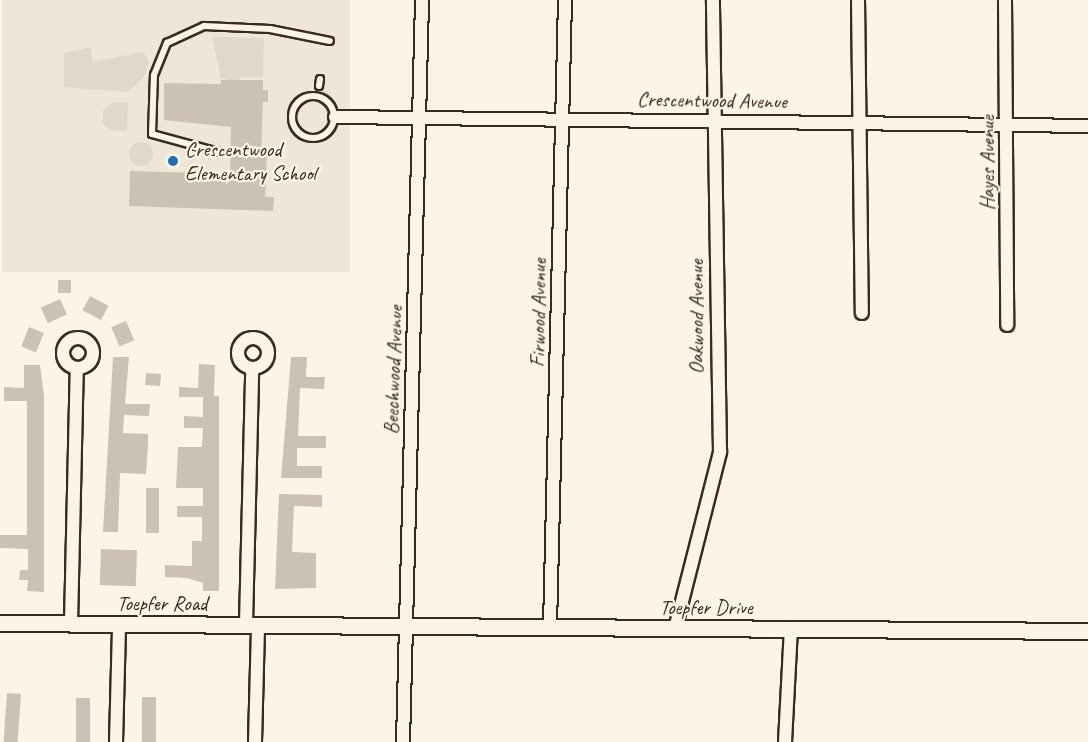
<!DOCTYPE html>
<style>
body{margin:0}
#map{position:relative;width:1088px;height:742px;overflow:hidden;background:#fcf5e5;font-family:Caveat,sans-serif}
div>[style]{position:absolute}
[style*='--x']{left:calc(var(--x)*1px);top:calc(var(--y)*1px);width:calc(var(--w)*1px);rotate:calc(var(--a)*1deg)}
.built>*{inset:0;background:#eee6d6;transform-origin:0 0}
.green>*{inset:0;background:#e0d8c8}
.round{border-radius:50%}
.building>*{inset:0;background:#ccc2b3;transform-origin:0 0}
.roads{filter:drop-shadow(2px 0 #3b2a1e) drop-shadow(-2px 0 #3b2a1e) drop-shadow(0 2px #3b2a1e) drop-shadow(0 -2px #3b2a1e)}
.service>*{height:6px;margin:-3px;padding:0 3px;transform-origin:3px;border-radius:3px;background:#fcf5e5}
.service>.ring{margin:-3px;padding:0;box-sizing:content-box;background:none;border:6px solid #fcf5e5;border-radius:50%}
.minor>*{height:12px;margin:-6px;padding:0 6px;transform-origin:6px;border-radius:6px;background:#fcf5e5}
.minor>.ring{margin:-6px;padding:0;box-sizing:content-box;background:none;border:12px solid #fcf5e5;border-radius:50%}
.tertiary>*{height:15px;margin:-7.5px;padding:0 7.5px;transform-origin:7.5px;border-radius:7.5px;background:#fcf5e5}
.dots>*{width:16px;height:16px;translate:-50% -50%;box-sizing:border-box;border:3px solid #fcf5e5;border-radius:50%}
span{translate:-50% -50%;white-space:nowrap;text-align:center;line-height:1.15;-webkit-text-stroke:4.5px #fcf5e5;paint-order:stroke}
.street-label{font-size:21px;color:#3b2a1e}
.poi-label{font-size:21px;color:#3b2a1e}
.left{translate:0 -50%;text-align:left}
</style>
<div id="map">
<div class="built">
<div style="left:2px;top:0;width:348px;height:272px"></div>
</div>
<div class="green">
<div style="clip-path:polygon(212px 37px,264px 38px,263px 77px,240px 77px,239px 83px,221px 78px)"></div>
<div style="clip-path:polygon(91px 47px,93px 62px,143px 52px,149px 61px,144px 77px,128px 92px,64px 87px,64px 53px)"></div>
<div style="clip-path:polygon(113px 102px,128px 102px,127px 131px,110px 130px,103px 123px,103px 110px)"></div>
<div class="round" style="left:129px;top:142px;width:24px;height:24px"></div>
</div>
<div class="building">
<div style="clip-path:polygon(221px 80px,263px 80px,263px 90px,268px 90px,268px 102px,263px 102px,261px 153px,267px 153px,265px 197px,274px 197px,273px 211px,129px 206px,130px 171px,230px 174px,231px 127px,164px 120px,164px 83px,221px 84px)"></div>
<div style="left:58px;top:280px;width:13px;height:13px"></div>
<div style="left:90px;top:296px;width:21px;height:16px;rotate:28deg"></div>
<div style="left:60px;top:299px;width:17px;height:21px;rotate:66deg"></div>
<div style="left:126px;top:321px;width:21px;height:16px;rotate:67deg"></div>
<div style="left:29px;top:327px;width:16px;height:21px;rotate:22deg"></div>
<div style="clip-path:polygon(113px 357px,129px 357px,125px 404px,150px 404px,149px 416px,124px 415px,123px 433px,148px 434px,148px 445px,146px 474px,120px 473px,118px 532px,103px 532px)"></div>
<div style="clip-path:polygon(291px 357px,307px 357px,306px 377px,325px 377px,324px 389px,300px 388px,298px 436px,326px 436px,326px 448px,297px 448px,297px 466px,322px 466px,322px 478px,281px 478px)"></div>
<div style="clip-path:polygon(199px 364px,215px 365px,214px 396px,219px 396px,219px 591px,203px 591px,203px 583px,187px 578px,165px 577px,165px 565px,192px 566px,192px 541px,202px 541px,202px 517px,177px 517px,177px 506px,203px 506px,203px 488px,176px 488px,178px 447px,202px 447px,203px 428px,184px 428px,184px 416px,203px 417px,203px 397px,179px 397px,179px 387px,198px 388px)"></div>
<div style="clip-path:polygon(24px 365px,40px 365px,44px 396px,44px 592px,27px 591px,28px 580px,19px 580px,20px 570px,28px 570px,28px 549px,0 548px,0 535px,27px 535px,27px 401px,4px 401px,4px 387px,24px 388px)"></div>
<div style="left:146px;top:373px;width:15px;height:12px;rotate:4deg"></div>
<div style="left:146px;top:488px;width:13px;height:45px"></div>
<div style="clip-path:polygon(279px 494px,322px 495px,322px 507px,294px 506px,292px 552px,316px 553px,316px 588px,275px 589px)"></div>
<div style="left:101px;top:549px;width:36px;height:36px;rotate:2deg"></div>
<div style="left:7px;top:693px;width:14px;height:49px;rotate:4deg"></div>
<div style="left:142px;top:697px;width:14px;height:45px"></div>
<div style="left:76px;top:698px;width:14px;height:44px"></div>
</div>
<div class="roads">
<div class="service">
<div style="--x:319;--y:86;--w:7;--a:-82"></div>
<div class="ring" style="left:292px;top:96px;width:36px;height:36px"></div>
<div style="--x:218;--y:152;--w:68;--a:-164.7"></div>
<div style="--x:152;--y:134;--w:59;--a:-88.1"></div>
<div style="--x:154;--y:75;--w:35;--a:-68"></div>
<div style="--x:167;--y:43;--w:41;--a:-24.7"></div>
<div style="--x:204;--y:26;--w:66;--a:2.6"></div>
<div style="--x:270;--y:29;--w:61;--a:11.3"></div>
</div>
<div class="minor">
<div style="--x:858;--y:0;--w:313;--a:89.3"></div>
<div style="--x:1005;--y:0;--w:325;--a:89.6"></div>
<div style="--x:335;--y:117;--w:753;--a:0.68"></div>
<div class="ring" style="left:238px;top:338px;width:18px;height:18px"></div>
<div class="ring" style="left:63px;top:338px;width:18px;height:18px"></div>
<div style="--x:71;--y:623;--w:255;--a:-88.7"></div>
<div style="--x:246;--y:624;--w:254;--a:-88.6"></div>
<div style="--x:550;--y:627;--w:627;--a:-88.63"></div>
<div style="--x:675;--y:629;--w:183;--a:-75.7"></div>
<div style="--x:720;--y:452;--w:452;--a:-90.9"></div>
<div style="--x:116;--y:742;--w:118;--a:-88.5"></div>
<div style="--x:255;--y:742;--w:118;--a:-88.5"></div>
<div style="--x:403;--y:742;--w:742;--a:-88.53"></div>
<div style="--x:785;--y:742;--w:114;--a:-87"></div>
</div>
<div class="tertiary">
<div style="--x:0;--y:623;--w:1088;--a:0.42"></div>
</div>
</div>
<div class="dots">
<div style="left:173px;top:161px;background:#1f6fb2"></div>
</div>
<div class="street-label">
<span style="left:712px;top:100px;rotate:1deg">Crescentwood Avenue</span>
<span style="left:987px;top:163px;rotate:-90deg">Hayes Avenue</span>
<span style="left:538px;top:313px;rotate:-89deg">Firwood Avenue</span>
<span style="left:696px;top:317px;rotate:-90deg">Oakwood Avenue</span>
<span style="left:393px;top:370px;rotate:-88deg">Beechwood Avenue</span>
<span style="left:162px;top:603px">Toepfer Road</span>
<span style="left:706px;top:607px">Toepfer Drive</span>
</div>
<div class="poi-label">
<span class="left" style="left:185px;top:161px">Crescentwood<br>Elementary School</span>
</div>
</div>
